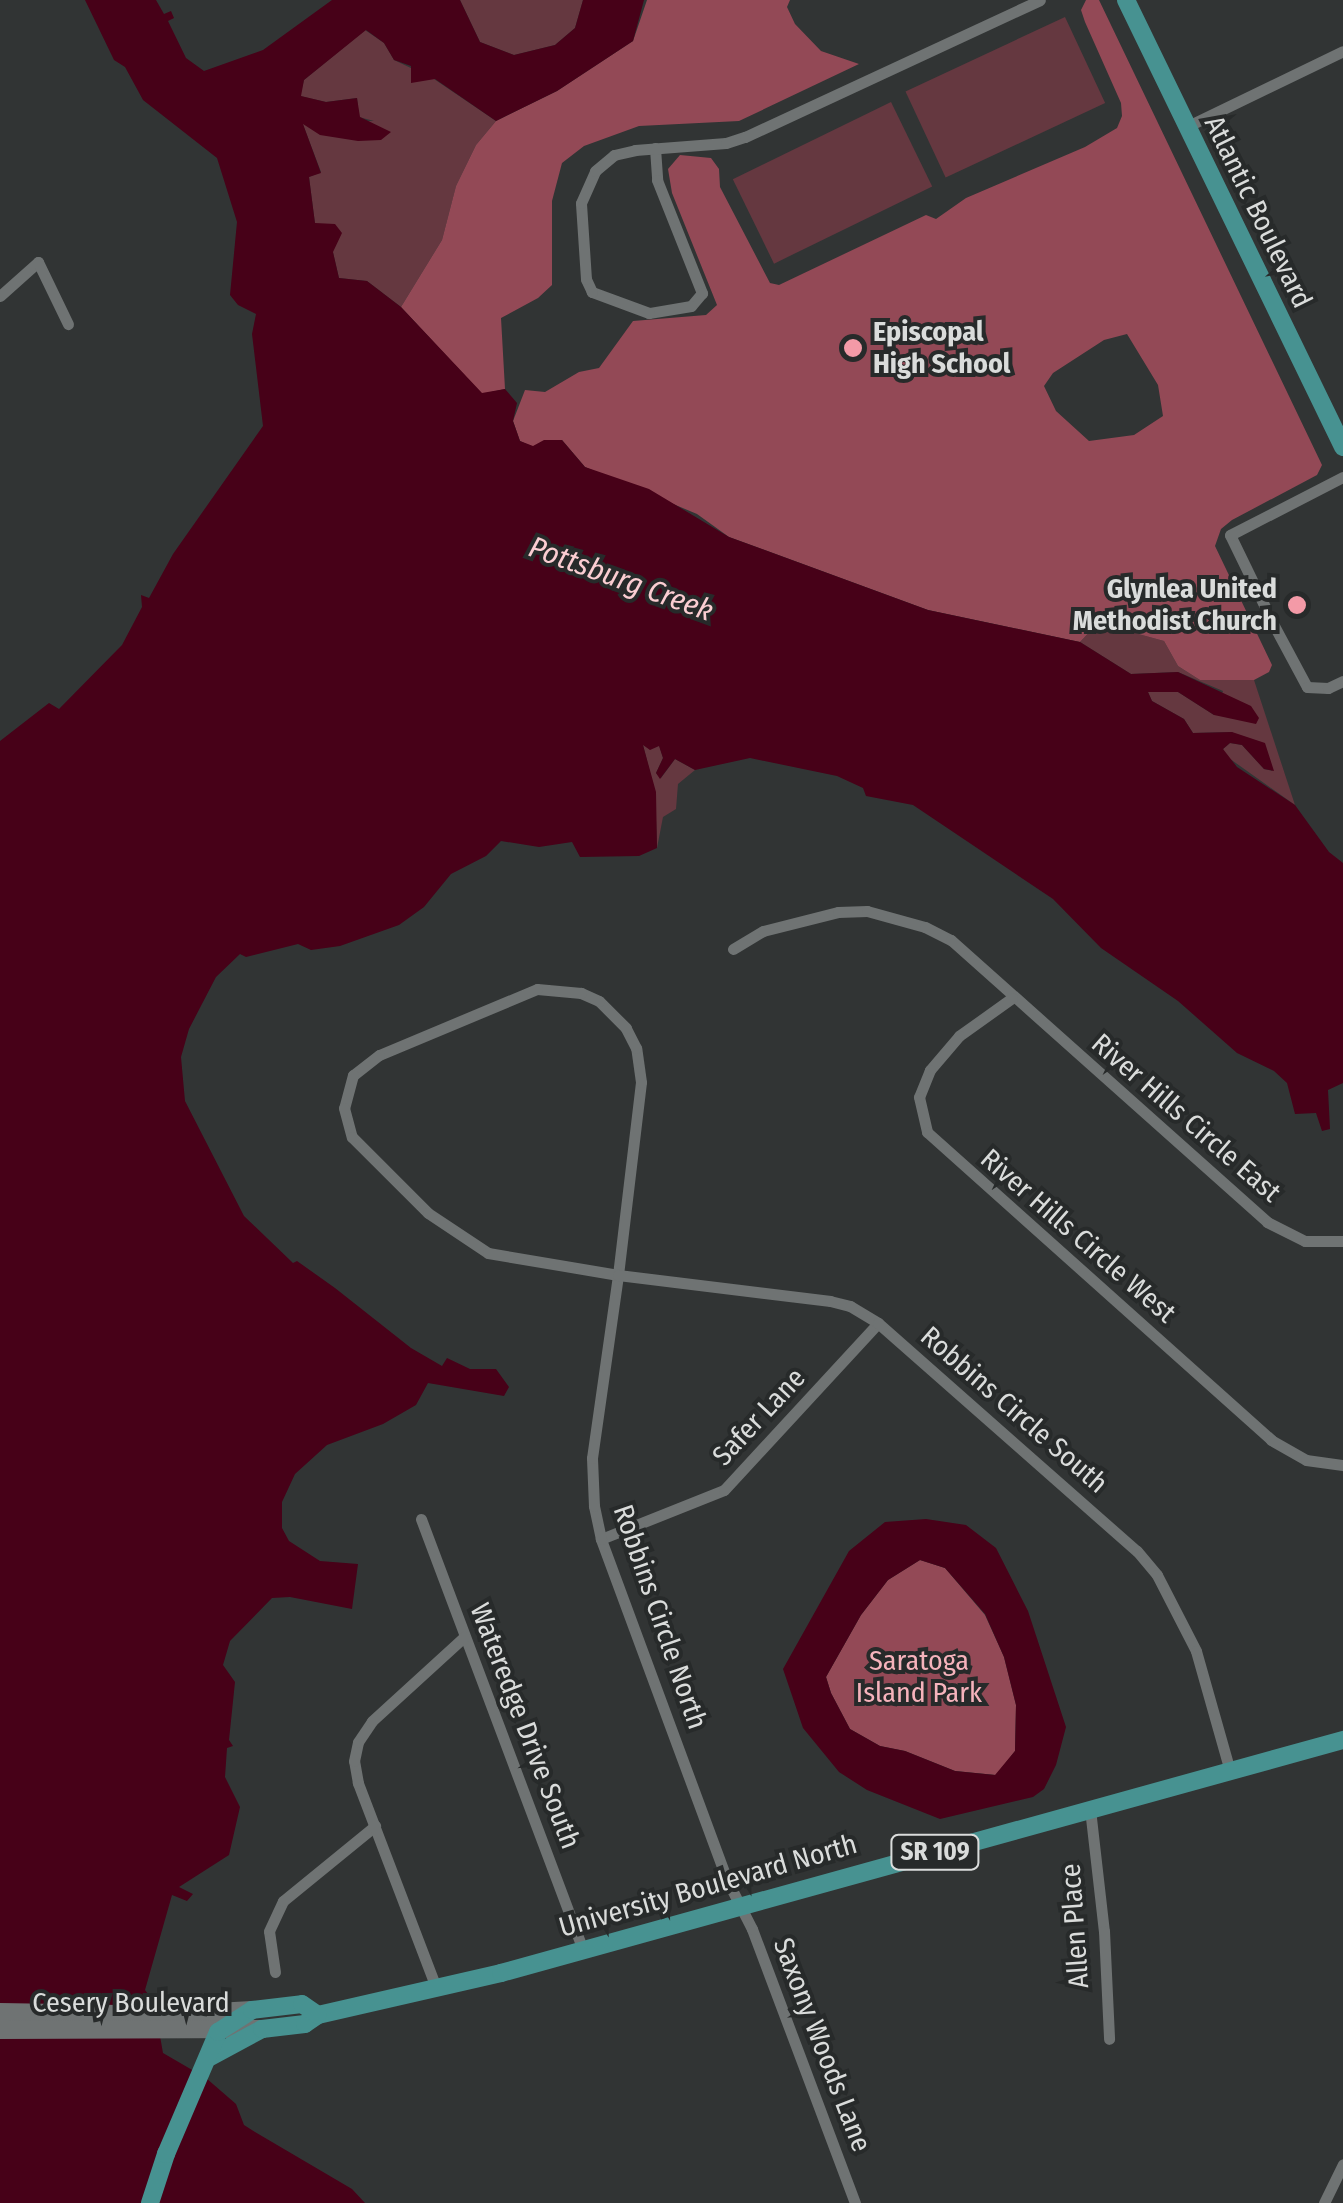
<!DOCTYPE html>
<style>
body{margin:0}
#map{position:relative;width:1343px;height:2203px;overflow:hidden;background:#313434;font-family:"Fira Sans Condensed",sans-serif}
div>[style]{position:absolute}
[style*='--x']{left:calc(var(--x)*1px);top:calc(var(--y)*1px);width:calc(var(--w)*1px);rotate:calc(var(--a)*1deg)}
.green>*{inset:0;background:#653840;transform-origin:0 0}
.forest>*{inset:0;background:#934956}
.water>*{inset:0;background:#470118}
.street>*{height:11px;margin:-5.5px;padding:0 5.5px;transform-origin:5.5px;border-radius:5.5px;background:#6f7373}
.secondary>*{height:18px;margin:-9px;padding:0 9px;transform-origin:9px;border-radius:9px;background:#6f7373}
.primary>*{height:18px;margin:-9px;padding:0 9px;transform-origin:9px;border-radius:9px;background:#479291}
.dots>*{width:28px;height:28px;translate:-50% -50%;box-sizing:border-box;border:5px solid #272a2a;border-radius:50%}
span{translate:-50% -50%;white-space:nowrap;text-align:center;line-height:1.15;-webkit-text-stroke:8px #272a2a;paint-order:stroke}
.shield-label span{padding:2px 8px;background:#272a2a;border:2px solid;border-radius:8px;-webkit-text-stroke-width:0}
.shield-label{font-size:25px;color:#dadcdb;font-weight:700}
.street-label{font-size:28px;color:#dadcdb}
.poi-label{font-size:28px;color:#dadcdb;font-weight:700}
.left{translate:0 -50%;text-align:left}
.right{translate:-100% -50%;text-align:right}
.park-label{font-size:28px;color:#f6b3bc}
.water-label{font-size:30px;color:#fbcdd2;font-style:italic}
</style>
<div id="map">
<div class="green">
<div style="clip-path:polygon(460px 0,583px 0,575px 28px,555px 45px,514px 55px,480px 42px)"></div>
<div style="left:1065px;top:17px;width:95px;height:176px;rotate:65deg"></div>
<div style="clip-path:polygon(365px 30px,384px 43px,394px 60px,434px 79px,496px 121px,476px 145px,456px 186px,442px 240px,401px 307px,367px 281px,339px 278px,327px 227px,315px 224px,309px 177px,321px 172px,302px 122px,374px 121px,359px 117px,357px 98px,326px 102px,300px 96px,304px 80px)"></div>
<div style="left:891px;top:102px;width:94px;height:176px;rotate:64deg"></div>
<div style="clip-path:polygon(1098px 623px,1164px 641px,1178px 666px,1200px 680px,1254px 680px,1295px 805px,1226px 756px,1223px 749px,1230px 743px,1242px 745px,1264px 769px,1273px 771px,1232px 732px,1193px 733px,1184px 719px,1152px 701px,1148px 692px,1178px 692px,1214px 715px,1223px 691px,1178px 672px,1131px 674px,1080px 642px)"></div>
<div style="clip-path:polygon(643px 745px,659px 745px,663px 758px,656px 773px,661px 778px,675px 759px,695px 770px,678px 784px,676px 809px,663px 817px,657px 848px,655px 792px)"></div>
</div>
<div class="forest">
<div style="clip-path:polygon(647px 0,790px 0,787px 7px,795px 24px,821px 51px,859px 64px,739px 121px,639px 126px,584px 146px,562px 163px,552px 201px,552px 285px,538px 298px,501px 318px,505px 389px,482px 394px,401px 307px,442px 240px,456px 186px,476px 145px,496px 121px,557px 91px,633px 41px)"></div>
<div style="clip-path:polygon(evenodd,1086px 0,1099px 0,1322px 465px,1317px 475px,1232px 520px,1221px 529px,1215px 546px,1272px 665px,1269px 672px,1254px 680px,1200px 680px,1178px 666px,1164px 641px,1098px 623px,1080px 642px,928px 610px,729px 537px,697px 514px,585px 467px,562px 440px,533px 447px,520px 441px,513px 421px,525px 390px,545px 392px,579px 372px,599px 368px,633px 321px,706px 315px,717px 305px,672px 193px,668px 169px,680px 155px,711px 158px,719px 169px,720px 187px,770px 283px,779px 285px,926px 215px,936px 219px,966px 198px,1085px 147px,1117px 128px,1122px 116px,1121px 103px,1085px 22px,1081px 10px,1086px 0,1127px 334px,1158px 385px,1163px 416px,1134px 435px,1089px 441px,1056px 411px,1044px 386px,1053px 373px,1104px 340px,1127px 334px)"></div>
<div style="clip-path:polygon(920px 1560px,945px 1568px,985px 1615px,1004px 1657px,1016px 1705px,1015px 1751px,996px 1775px,955px 1771px,905px 1751px,880px 1746px,850px 1729px,831px 1693px,826px 1677px,861px 1615px,888px 1580px)"></div>
</div>
<div class="water">
<div style="clip-path:polygon(85px 0,156px 0,164px 14px,171px 11px,174px 18px,168px 21px,186px 58px,204px 71px,263px 50px,332px 0,460px 0,480px 42px,514px 55px,555px 45px,575px 28px,583px 0,644px 0,633px 41px,557px 91px,496px 121px,435px 79px,411px 83px,411px 66px,394px 60px,384px 43px,366px 30px,304px 80px,301px 96px,326px 102px,357px 98px,360px 117px,391px 132px,381px 140px,358px 141px,320px 135px,303px 124px,321px 173px,309px 177px,315px 223px,335px 224px,342px 233px,333px 252px,339px 278px,367px 281px,401px 307px,482px 393px,505px 389px,517px 403px,513px 421px,520px 441px,533px 446px,544px 440px,562px 440px,585px 467px,649px 489px,729px 537px,928px 610px,1080px 642px,1131px 674px,1178px 672px,1251px 706px,1259px 718px,1256px 724px,1214px 715px,1178px 692px,1148px 692px,1152px 701px,1184px 719px,1193px 733px,1232px 732px,1265px 743px,1274px 771px,1264px 769px,1242px 745px,1230px 743px,1223px 749px,1237px 767px,1295px 805px,1329px 852px,1343px 863px,1343px 1083px,1328px 1090px,1330px 1129px,1322px 1131px,1316px 1113px,1295px 1114px,1287px 1083px,1274px 1071px,1237px 1053px,1178px 1001px,1101px 948px,1053px 899px,913px 805px,866px 796px,863px 788px,837px 776px,750px 758px,695px 770px,675px 759px,660px 779px,656px 773px,663px 758px,659px 746px,650px 750px,643px 745px,656px 792px,657px 848px,639px 856px,580px 857px,572px 842px,539px 847px,501px 841px,486px 856px,451px 874px,424px 907px,399px 925px,340px 946px,311px 950px,298px 944px,246px 957px,240px 954px,216px 977px,189px 1029px,181px 1057px,185px 1101px,244px 1216px,293px 1263px,297px 1261px,335px 1288px,411px 1348px,442px 1366px,447px 1358px,470px 1369px,496px 1369px,509px 1387px,504px 1396px,428px 1383px,416px 1405px,383px 1424px,327px 1445px,295px 1474px,282px 1502px,282px 1528px,289px 1541px,320px 1561px,358px 1564px,352px 1609px,290px 1597px,272px 1598px,230px 1641px,223px 1665px,235px 1682px,229px 1740px,233px 1746px,227px 1748px,225px 1777px,240px 1807px,229px 1855px,179px 1887px,193px 1894px,187px 1901px,172px 1895px,145px 1990px,154px 2002px,163px 2053px,206px 2078px,236px 2104px,244px 2125px,255px 2132px,352px 2189px,365px 2203px,0 2203px,0 741px,49px 703px,59px 709px,122px 645px,142px 607px,141px 595px,149px 598px,173px 554px,263px 426px,252px 334px,256px 314px,238px 305px,230px 295px,237px 222px,217px 158px,143px 100px,125px 67px,114px 60px)"></div>
<div style="clip-path:polygon(evenodd,926px 1519px,966px 1525px,996px 1548px,1028px 1611px,1066px 1727px,1056px 1765px,1044px 1789px,1033px 1797px,940px 1819px,867px 1790px,839px 1772px,803px 1728px,783px 1669px,849px 1551px,885px 1522px,926px 1519px,920px 1560px,945px 1568px,985px 1614px,1004px 1657px,1016px 1705px,1015px 1751px,995px 1775px,955px 1771px,905px 1751px,880px 1746px,850px 1729px,831px 1693px,826px 1677px,861px 1615px,888px 1580px,920px 1560px)"></div>
</div>
<div class="street">
<div style="--x:1186;--y:127;--w:174;--a:-25.8"></div>
<div style="--x:655;--y:148;--w:32;--a:86"></div>
<div style="--x:657;--y:180;--w:122;--a:68.3"></div>
<div style="--x:702;--y:293;--w:17;--a:130"></div>
<div style="--x:691;--y:306;--w:43;--a:170.5"></div>
<div style="--x:649;--y:313;--w:61;--a:-159.8"></div>
<div style="--x:592;--y:292;--w:14;--a:-115"></div>
<div style="--x:586;--y:279;--w:76;--a:-93.8"></div>
<div style="--x:581;--y:203;--w:35;--a:-66"></div>
<div style="--x:595;--y:171;--w:25;--a:-40"></div>
<div style="--x:614;--y:155;--w:22;--a:-13"></div>
<div style="--x:635;--y:150;--w:91;--a:-4.4"></div>
<div style="--x:726;--y:143;--w:20;--a:-18"></div>
<div style="--x:745;--y:137;--w:325;--a:-24.9"></div>
<div style="--x:0;--y:296;--w:51;--a:-41.8"></div>
<div style="--x:38;--y:262;--w:69;--a:64.2"></div>
<div style="--x:1266;--y:609;--w:82;--a:-115.9"></div>
<div style="--x:1230;--y:535;--w:127;--a:-27.2"></div>
<div style="--x:1270;--y:618;--w:78;--a:61.8"></div>
<div style="--x:1307;--y:687;--w:21;--a:3"></div>
<div style="--x:1328;--y:688;--w:17;--a:-25"></div>
<div style="--x:733;--y:949;--w:35;--a:-31"></div>
<div style="--x:763;--y:931;--w:77;--a:-14.2"></div>
<div style="--x:838;--y:912;--w:29;--a:-2"></div>
<div style="--x:867;--y:911;--w:60;--a:15.4"></div>
<div style="--x:925;--y:927;--w:29;--a:27"></div>
<div style="--x:951;--y:940;--w:424;--a:41.7"></div>
<div style="--x:1267;--y:1222;--w:42;--a:26.6"></div>
<div style="--x:1305;--y:1241;--w:38;--a:0"></div>
<div style="--x:1012;--y:998;--w:65;--a:144.4"></div>
<div style="--x:959;--y:1036;--w:45;--a:130.5"></div>
<div style="--x:930;--y:1070;--w:29;--a:112"></div>
<div style="--x:919;--y:1097;--w:36;--a:77"></div>
<div style="--x:927;--y:1132;--w:462;--a:41.8"></div>
<div style="--x:1271;--y:1440;--w:40;--a:29.7"></div>
<div style="--x:1306;--y:1460;--w:37;--a:8"></div>
<div style="--x:421;--y:1519;--w:460;--a:69.4"></div>
<div style="--x:601;--y:1539;--w:132;--a:-21.7"></div>
<div style="--x:724;--y:1490;--w:227;--a:-47.3"></div>
<div style="--x:1090;--y:1809;--w:123;--a:83.5"></div>
<div style="--x:1104;--y:1931;--w:108;--a:87.3"></div>
<div style="--x:275;--y:1972;--w:41;--a:-98.3"></div>
<div style="--x:269;--y:1931;--w:33;--a:-65"></div>
<div style="--x:283;--y:1901;--w:119;--a:-39.2"></div>
<div style="--x:437;--y:1990;--w:222;--a:-110.9"></div>
<div style="--x:358;--y:1783;--w:22;--a:-100"></div>
<div style="--x:354;--y:1761;--w:19;--a:-78"></div>
<div style="--x:358;--y:1742;--w:25;--a:-56"></div>
<div style="--x:372;--y:1721;--w:125;--a:-42.4"></div>
<div style="--x:855;--y:2203;--w:293;--a:-110.6"></div>
<div style="--x:752;--y:1929;--w:55;--a:-117"></div>
<div style="--x:727;--y:1880;--w:364;--a:-110.3"></div>
<div style="--x:601;--y:1539;--w:34;--a:-102"></div>
<div style="--x:594;--y:1506;--w:48;--a:-92.4"></div>
<div style="--x:592;--y:1458;--w:185;--a:-81.9"></div>
<div style="--x:618;--y:1275;--w:194;--a:-83.2"></div>
<div style="--x:641;--y:1082;--w:34;--a:-98"></div>
<div style="--x:636;--y:1048;--w:22;--a:-117"></div>
<div style="--x:626;--y:1028;--w:38;--a:-135"></div>
<div style="--x:599;--y:1001;--w:20;--a:-156"></div>
<div style="--x:581;--y:993;--w:44;--a:-174.8"></div>
<div style="--x:537;--y:989;--w:171;--a:157.3"></div>
<div style="--x:379;--y:1055;--w:33;--a:142"></div>
<div style="--x:353;--y:1075;--w:34;--a:105"></div>
<div style="--x:344;--y:1108;--w:30;--a:75"></div>
<div style="--x:352;--y:1137;--w:107;--a:45"></div>
<div style="--x:428;--y:1213;--w:72;--a:33.7"></div>
<div style="--x:488;--y:1253;--w:132;--a:9.6"></div>
<div style="--x:618;--y:1275;--w:214;--a:7"></div>
<div style="--x:830;--y:1301;--w:21;--a:14"></div>
<div style="--x:850;--y:1306;--w:33;--a:31"></div>
<div style="--x:878;--y:1323;--w:345;--a:41.4"></div>
<div style="--x:1137;--y:1551;--w:31;--a:50"></div>
<div style="--x:1157;--y:1575;--w:85;--a:62.8"></div>
<div style="--x:1196;--y:1651;--w:125;--a:74.2"></div>
<div style="--x:1324;--y:2203;--w:43;--a:-64"></div>
</div>
<div class="secondary">
<div style="--x:0;--y:2012;--w:164;--a:1"></div>
<div style="--x:164;--y:2015;--w:88;--a:-3.3"></div>
<div style="--x:0;--y:2030;--w:262;--a:-0.2"></div>
</div>
<div class="primary">
<div style="--x:1126;--y:0;--w:497;--a:64.1"></div>
<div style="--x:210;--y:2057;--w:59;--a:-28.3"></div>
<div style="--x:262;--y:2029;--w:43;--a:-6.6"></div>
<div style="--x:305;--y:2024;--w:16;--a:-35"></div>
<div style="--x:318;--y:2015;--w:188;--a:-12.9"></div>
<div style="--x:501;--y:1973;--w:874;--a:-15.47"></div>
<div style="--x:150;--y:2203;--w:52;--a:-71.9"></div>
<div style="--x:166;--y:2154;--w:133;--a:-66.9"></div>
<div style="--x:218;--y:2032;--w:40;--a:-32.9"></div>
<div style="--x:252;--y:2010;--w:50;--a:-6.8"></div>
<div style="--x:302;--y:2004;--w:19;--a:35"></div>
</div>
<div class="dots">
<div style="left:853px;top:348px;background:#f39aa7"></div>
<div style="left:1297px;top:605px;background:#f39aa7"></div>
</div>
<div class="shield-label">
<span style="left:935px;top:1852px">SR 109</span>
</div>
<div class="street-label">
<span style="left:1258px;top:212px;rotate:64deg">Atlantic Boulevard</span>
<span style="left:1186px;top:1118px;rotate:41deg">River Hills Circle East</span>
<span style="left:1078px;top:1236px;rotate:41deg">River Hills Circle West</span>
<span style="left:1014px;top:1410px;rotate:41deg">Robbins Circle South</span>
<span style="left:759px;top:1417px;rotate:-47deg">Safer Lane</span>
<span style="left:660px;top:1617px;rotate:71deg">Robbins Circle North</span>
<span style="left:525px;top:1726px;rotate:69deg">Wateredge Drive South</span>
<span style="left:708px;top:1886px;rotate:-16deg">University Boulevard North</span>
<span style="left:1075px;top:1926px;rotate:-94deg">Allen Place</span>
<span style="left:131px;top:2003px">Cesery Boulevard</span>
<span style="left:822px;top:2045px;rotate:69deg">Saxony Woods Lane</span>
</div>
<div class="poi-label">
<span class="left" style="left:873px;top:348px">Episcopal<br>High School</span>
<span class="right" style="left:1277px;top:605px">Glynlea United<br>Methodist Church</span>
</div>
<div class="park-label">
<span style="left:919px;top:1677px">Saratoga<br>Island Park</span>
</div>
<div class="water-label">
<span style="left:621px;top:579px;rotate:20deg">Pottsburg Creek</span>
</div>
</div>
